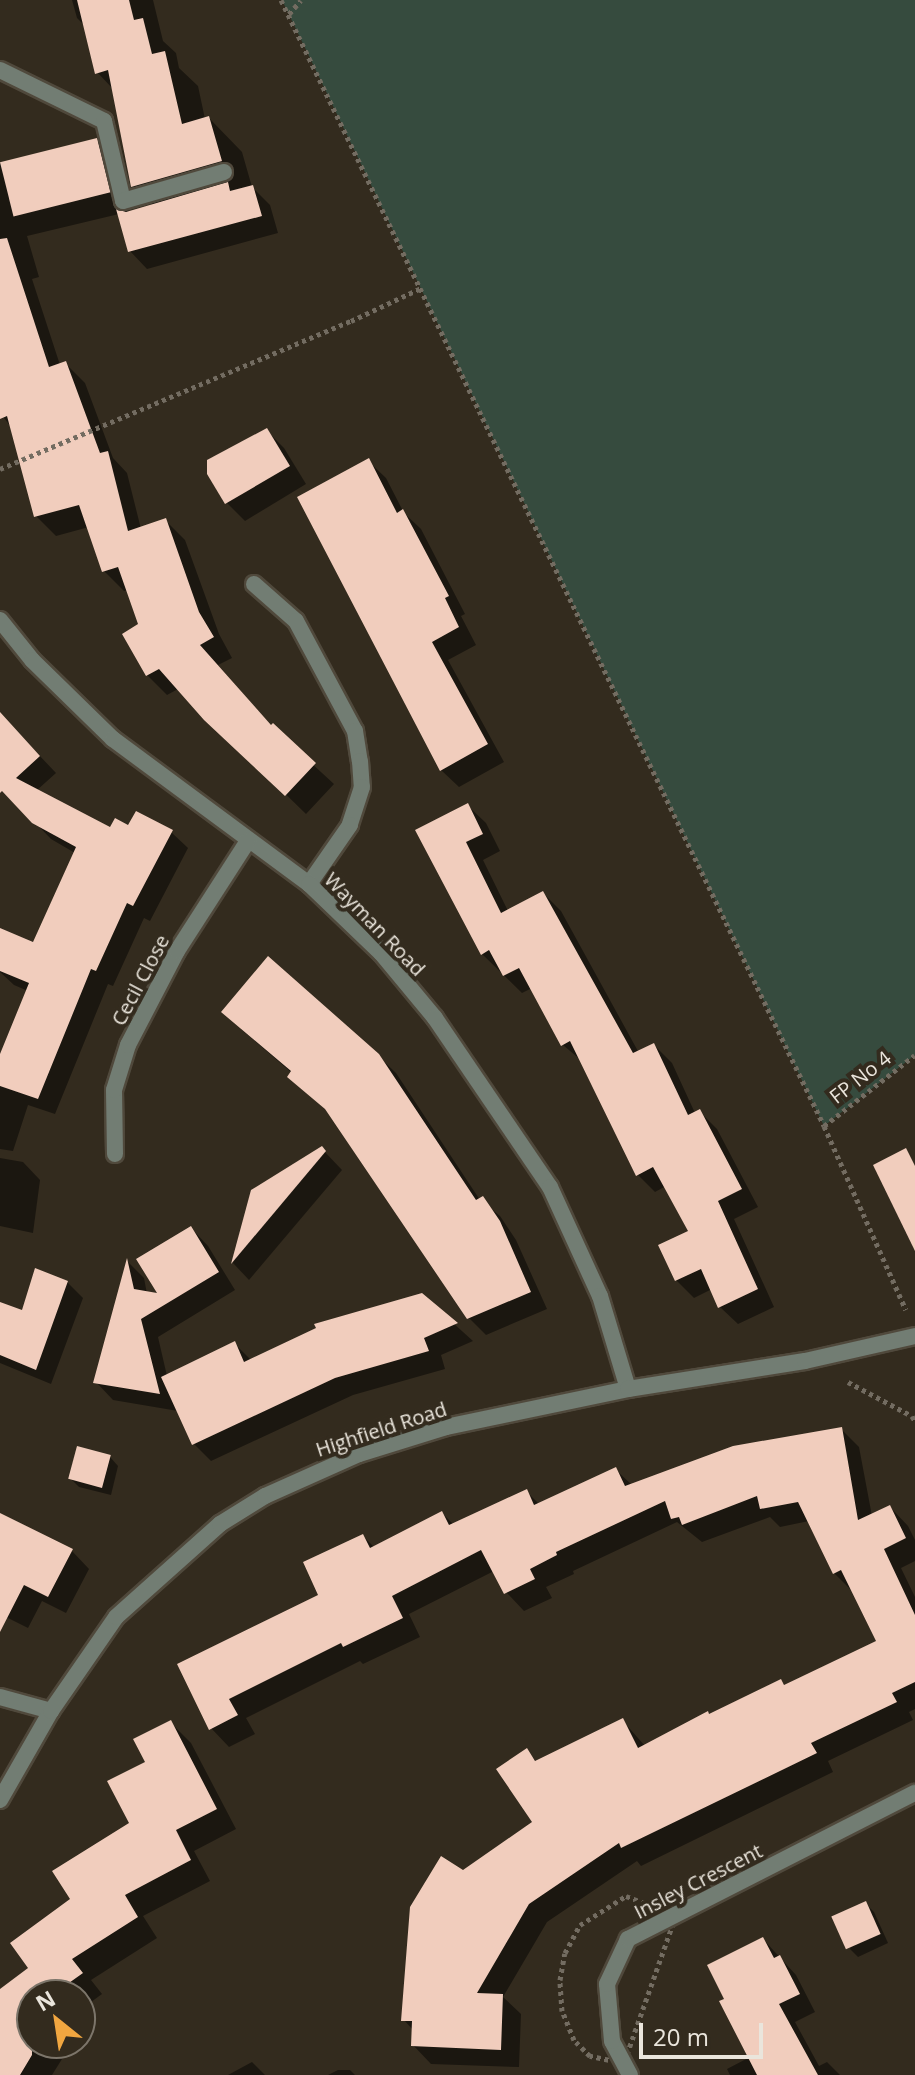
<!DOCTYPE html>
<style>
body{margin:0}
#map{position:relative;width:915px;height:2075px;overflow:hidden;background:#332b1e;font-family:"Open Sans",sans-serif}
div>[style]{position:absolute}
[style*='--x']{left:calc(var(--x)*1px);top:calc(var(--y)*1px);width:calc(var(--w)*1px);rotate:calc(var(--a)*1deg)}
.green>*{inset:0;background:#364b3e}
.shadow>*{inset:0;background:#0007}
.building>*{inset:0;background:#f1cdbd;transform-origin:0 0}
.path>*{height:5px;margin-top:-2.5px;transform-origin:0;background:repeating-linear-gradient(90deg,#736c61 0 4px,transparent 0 8px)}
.roads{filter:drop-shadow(2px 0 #50493c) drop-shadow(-2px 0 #50493c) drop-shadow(0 2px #50493c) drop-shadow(0 -2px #50493c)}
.lane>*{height:16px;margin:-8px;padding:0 8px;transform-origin:8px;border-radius:8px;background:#727d73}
.street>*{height:16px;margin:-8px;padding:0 8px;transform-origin:8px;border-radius:8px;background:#727d73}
span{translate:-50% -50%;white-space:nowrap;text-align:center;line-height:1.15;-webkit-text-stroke:8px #332b1e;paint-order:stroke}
.street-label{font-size:20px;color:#eae5dc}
.north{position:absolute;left:16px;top:1979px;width:80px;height:80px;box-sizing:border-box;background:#332b1e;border:2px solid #7c756a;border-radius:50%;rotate:330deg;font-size:22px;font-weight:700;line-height:32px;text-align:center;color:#eae5dc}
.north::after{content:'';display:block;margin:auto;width:28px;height:36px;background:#f1a640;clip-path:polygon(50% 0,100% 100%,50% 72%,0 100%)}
.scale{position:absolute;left:639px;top:2023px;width:124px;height:36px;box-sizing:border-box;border:4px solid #eae5dc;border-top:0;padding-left:10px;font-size:24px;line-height:28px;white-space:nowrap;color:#eae5dc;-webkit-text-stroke:6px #332b1e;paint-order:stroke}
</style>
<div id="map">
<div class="green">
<div style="clip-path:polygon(282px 0,915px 0,915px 1055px,824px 1126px)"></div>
</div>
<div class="shadow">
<div style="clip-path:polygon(72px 0,153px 0,163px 41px,176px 53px,179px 68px,198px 86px,205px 119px,209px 118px,242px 152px,252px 187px,270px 205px,278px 233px,147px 269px,130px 251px,119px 214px,27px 236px,39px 277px,32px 279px,60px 365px,65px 363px,85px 383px,113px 458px,127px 473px,141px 529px,165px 520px,185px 540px,219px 634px,232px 658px,218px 665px,272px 727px,334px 784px,306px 814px,178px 689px,167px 695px,147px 675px,140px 625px,128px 590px,124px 591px,104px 571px,89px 527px,56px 536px,36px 516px,12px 428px,0 413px,0 163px,96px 140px,116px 160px,129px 213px,153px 206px,133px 186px,113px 89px,97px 72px,85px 26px,77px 18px)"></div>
<div style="clip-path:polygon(267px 431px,284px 448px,306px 484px,245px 521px,227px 503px,209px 473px)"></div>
<div style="clip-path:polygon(368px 461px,386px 478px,404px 513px,421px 529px,465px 614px,461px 616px,476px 645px,448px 660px,504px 762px,459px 787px,441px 770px)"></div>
<div style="clip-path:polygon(0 714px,56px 773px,36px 791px,111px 830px,171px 832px,188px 848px,150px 921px,144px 918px,113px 986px,108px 984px,55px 1114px,28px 1105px,13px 1151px,0 1149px,0 1056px,28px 991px,14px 985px,0 972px,0 961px,34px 945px,75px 853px,51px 839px,0 786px)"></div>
<div style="clip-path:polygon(468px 806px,486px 823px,500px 851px,483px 860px,508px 911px,543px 893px,561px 911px,639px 1053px,654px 1045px,672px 1063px,695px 1113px,699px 1111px,717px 1129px,758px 1207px,734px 1219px,774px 1307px,738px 1324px,720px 1307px,712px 1289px,694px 1298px,676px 1280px,690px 1232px,666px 1186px,655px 1192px,638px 1175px,582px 1061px,563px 1045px,532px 988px,522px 993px,482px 954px,417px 831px)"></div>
<div style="clip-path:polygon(241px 1029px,377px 1055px,396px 1073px,480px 1200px,500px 1216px,516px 1240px,547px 1309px,486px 1335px,469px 1318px,331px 1114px,289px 1076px,292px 1073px)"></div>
<div style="clip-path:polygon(322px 1149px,342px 1170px,249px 1280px,233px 1263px,252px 1191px)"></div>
<div style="clip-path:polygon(0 1158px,23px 1162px,40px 1180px,33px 1233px,0 1226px)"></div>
<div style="clip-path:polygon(191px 1228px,208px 1246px,235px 1290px,158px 1337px,167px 1376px,235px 1344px,252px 1361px,422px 1295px,473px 1341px,441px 1355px,445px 1369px,353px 1395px,211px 1461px,194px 1444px,178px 1411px,113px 1400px,96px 1382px,128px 1262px,144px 1278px,147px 1294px,161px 1296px)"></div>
<div style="clip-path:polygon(67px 1282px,83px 1298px,51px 1384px,0 1363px,0 1304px,23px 1312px)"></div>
<div style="clip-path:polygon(841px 1429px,859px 1447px,872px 1516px,890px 1507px,908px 1526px,915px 1540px,915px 1561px,901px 1568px,915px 1597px,915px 1709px,909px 1712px,913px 1720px,828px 1761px,833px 1772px,641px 1866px,637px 1861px,547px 1922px,503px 1997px,521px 2014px,519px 2067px,431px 2064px,413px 2045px,413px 2030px,404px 2020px,463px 1872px,535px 1822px,526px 1751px,537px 1762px,623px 1721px,645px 1746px,781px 1682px,785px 1686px,879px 1642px,852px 1591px,834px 1573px,809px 1521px,780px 1527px,770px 1517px,702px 1542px,677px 1522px,573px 1571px,574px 1574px,546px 1587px,552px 1598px,524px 1611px,506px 1592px,494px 1571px,409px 1614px,420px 1637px,363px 1664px,360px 1661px,246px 1718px,255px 1734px,229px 1747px,211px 1728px,180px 1665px,321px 1595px,363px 1536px,375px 1548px,442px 1513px,454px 1525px,527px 1492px,540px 1505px,616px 1470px,632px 1485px)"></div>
<div style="clip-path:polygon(110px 1457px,118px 1466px,111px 1495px,79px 1487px,70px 1478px)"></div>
<div style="clip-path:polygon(0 1523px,72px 1551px,89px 1569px,66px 1613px,42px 1601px,28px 1628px,0 1614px)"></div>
<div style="clip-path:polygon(170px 1722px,191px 1743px,236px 1829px,194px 1851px,210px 1881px,143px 1916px,157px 1938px,91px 1980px,102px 1994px,80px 2010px,80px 1995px,32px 1995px,32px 2043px,72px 2043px,52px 2075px,0 2075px,0 1991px,31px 1969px,72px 1899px,132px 1824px,148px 1762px)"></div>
<div style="clip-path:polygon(865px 1903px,874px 1912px,888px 1943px,858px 1957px,850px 1949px)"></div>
<div style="clip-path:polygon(763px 1939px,796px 1975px,815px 2012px,795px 2022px,819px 2066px,827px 2062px,840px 2075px,730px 2075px,727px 2069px,750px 2057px,726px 2000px)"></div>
<div style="clip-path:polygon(252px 2062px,265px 2075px,228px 2075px)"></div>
<div style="clip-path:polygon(338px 2070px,350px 2070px,355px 2075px,328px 2075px)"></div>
</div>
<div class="building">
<div style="clip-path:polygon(77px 0,129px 0,134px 20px,143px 18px,152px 54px,165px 51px,182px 124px,209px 116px,222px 161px,131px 187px,108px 70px,95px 74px)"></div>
<div style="left:97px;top:138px;width:56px;height:100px;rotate:76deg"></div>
<div style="clip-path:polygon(228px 182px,230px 191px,253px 185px,262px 216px,128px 252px,116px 209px,126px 212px)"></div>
<div style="clip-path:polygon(7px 238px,49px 367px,66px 361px,100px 453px,108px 451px,128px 531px,166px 518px,199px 612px,214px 637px,200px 645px,271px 725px,273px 723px,316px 763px,285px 796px,204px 720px,159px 669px,146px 676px,122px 634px,138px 624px,118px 567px,102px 572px,79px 505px,34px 517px,7px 416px,0 419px,0 239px)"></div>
<div style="clip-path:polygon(267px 428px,290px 466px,225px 504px,207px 474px,207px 460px)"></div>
<div style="clip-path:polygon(369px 458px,397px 513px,403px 509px,449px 596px,445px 598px,459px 627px,432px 642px,488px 744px,440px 771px,297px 497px)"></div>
<div style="clip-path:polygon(0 712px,40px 756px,16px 778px,110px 827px,115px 818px,128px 825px,136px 811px,173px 830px,133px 906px,127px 903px,96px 971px,91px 969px,38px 1099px,0 1086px,0 1054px,29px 983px,0 971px,0 928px,33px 942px,76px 847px,32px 823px,2px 791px,0 793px)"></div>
<div style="clip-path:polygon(468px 803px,483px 834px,466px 842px,501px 913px,543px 891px,633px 1053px,654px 1043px,688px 1115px,700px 1109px,742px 1189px,718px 1201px,758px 1289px,718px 1308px,701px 1269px,675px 1281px,658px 1245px,688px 1231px,653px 1167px,636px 1176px,570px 1041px,561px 1046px,519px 968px,503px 976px,489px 950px,481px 955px,415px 830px)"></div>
<div style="clip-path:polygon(268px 956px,379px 1054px,476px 1200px,483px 1196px,500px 1221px,531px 1292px,467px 1319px,325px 1109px,287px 1077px,291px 1071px,221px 1012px)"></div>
<div style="clip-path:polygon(322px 1146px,326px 1151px,231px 1264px,251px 1190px)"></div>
<div style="clip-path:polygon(906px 1148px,915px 1166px,915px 1251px,873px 1165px)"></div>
<div style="clip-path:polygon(191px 1226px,219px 1272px,141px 1319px,160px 1394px,93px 1383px,127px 1258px,134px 1289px,157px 1293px,136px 1259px)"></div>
<div style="clip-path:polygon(35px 1268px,68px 1281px,36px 1370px,0 1355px,0 1302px,22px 1310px)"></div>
<div style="clip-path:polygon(422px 1293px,458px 1323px,424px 1338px,429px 1351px,335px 1378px,192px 1445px,161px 1377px,235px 1341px,244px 1362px,316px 1328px,314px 1324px)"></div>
<div style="clip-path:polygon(842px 1427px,858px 1520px,890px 1505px,906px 1538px,884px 1549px,915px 1615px,915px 1682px,892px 1693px,897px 1702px,811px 1743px,817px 1753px,621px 1848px,619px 1843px,529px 1904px,477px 1993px,503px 1994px,501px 2050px,411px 2046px,412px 2021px,401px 2021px,410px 1907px,441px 1856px,463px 1870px,532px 1822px,496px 1769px,527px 1748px,535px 1761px,623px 1718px,638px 1748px,708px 1711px,709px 1714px,781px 1679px,784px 1685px,876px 1641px,841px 1570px,833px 1574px,798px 1502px,760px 1509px,757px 1496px,682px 1525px,679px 1517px,671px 1519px,665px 1501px,556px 1552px,557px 1555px,530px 1569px,535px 1579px,504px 1594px,481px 1550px,392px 1596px,403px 1618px,343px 1647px,341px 1643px,229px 1699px,238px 1715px,209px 1730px,177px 1664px,318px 1595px,303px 1562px,363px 1534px,370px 1548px,442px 1511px,449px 1525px,527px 1489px,534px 1505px,616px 1467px,625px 1486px,733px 1446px)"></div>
<div style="left:77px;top:1446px;width:35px;height:34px;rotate:15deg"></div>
<div style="clip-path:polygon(0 1513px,73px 1549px,48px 1597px,24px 1585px,0 1632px)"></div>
<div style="clip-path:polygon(171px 1720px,217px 1809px,176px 1830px,191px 1860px,125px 1895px,138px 1917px,72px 1959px,83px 1973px,52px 1995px,32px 1995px,32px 2055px,20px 2075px,0 2075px,0 1989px,28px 1968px,10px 1943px,70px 1899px,52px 1871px,129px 1823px,107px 1781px,145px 1762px,133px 1739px)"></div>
<div style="left:866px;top:1901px;width:36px;height:38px;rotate:66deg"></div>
<div style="clip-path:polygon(763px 1937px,774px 1958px,780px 1955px,800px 1994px,779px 2004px,818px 2075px,757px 2075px,719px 2001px,724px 1999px,707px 1965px)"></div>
</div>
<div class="path">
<div style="--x:281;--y:0;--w:1250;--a:64.25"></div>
<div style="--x:824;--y:1126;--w:201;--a:66"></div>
<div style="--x:289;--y:14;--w:18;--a:-49"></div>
<div style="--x:0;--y:469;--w:381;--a:-22.9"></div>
<div style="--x:351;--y:321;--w:77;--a:-25.2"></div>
<div style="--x:824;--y:1126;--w:115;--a:-38"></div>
<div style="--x:848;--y:1382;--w:72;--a:28"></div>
<div style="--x:912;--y:1416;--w:6;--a:59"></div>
<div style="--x:626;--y:1896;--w:53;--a:20.8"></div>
<div style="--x:676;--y:1915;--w:157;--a:109.4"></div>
<div style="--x:624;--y:2063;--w:35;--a:-168"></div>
<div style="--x:590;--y:2056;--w:23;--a:-135"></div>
<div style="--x:574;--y:2040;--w:31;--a:-112"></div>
<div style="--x:562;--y:2011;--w:31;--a:-94"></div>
<div style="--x:560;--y:1980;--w:27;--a:-80"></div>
<div style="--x:565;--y:1953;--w:32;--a:-62"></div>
<div style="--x:580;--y:1925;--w:54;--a:-32.2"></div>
</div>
<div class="roads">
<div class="lane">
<div style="--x:0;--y:70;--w:116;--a:26.1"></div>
<div style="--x:104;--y:121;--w:82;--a:76.6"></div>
<div style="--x:123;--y:201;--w:105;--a:-16"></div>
</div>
<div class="street">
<div style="--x:254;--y:584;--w:56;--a:41.4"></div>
<div style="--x:296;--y:621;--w:125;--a:61.8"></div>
<div style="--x:355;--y:731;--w:30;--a:81"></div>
<div style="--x:360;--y:761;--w:26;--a:86"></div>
<div style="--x:362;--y:787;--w:40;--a:108"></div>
<div style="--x:350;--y:825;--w:72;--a:124.8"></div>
<div style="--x:0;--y:620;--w:51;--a:51.3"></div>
<div style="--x:32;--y:660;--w:113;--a:44.3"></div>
<div style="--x:113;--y:739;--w:244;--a:36.5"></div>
<div style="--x:309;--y:884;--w:100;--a:43.8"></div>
<div style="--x:381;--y:953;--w:85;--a:50.3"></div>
<div style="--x:435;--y:1018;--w:204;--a:55.8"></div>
<div style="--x:550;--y:1187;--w:120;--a:65.4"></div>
<div style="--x:600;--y:1296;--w:97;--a:73.2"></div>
<div style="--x:115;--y:1154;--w:64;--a:-90.9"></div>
<div style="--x:114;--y:1090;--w:47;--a:-72.7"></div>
<div style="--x:128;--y:1045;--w:106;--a:-62.5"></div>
<div style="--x:177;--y:951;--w:131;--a:-57.2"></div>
<div style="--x:0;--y:1697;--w:53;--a:15.4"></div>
<div style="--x:0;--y:1800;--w:103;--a:-60.2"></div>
<div style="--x:51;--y:1711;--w:114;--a:-55.3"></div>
<div style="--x:116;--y:1617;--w:140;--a:-41.8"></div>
<div style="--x:220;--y:1524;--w:53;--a:-31.9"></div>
<div style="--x:265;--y:1496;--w:103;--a:-24.1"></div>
<div style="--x:359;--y:1454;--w:91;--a:-17.2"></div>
<div style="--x:446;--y:1427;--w:186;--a:-11.8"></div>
<div style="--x:628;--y:1389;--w:179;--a:-9"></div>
<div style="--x:805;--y:1361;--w:113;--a:-12.8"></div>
<div style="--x:630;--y:2075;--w:38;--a:-118"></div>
<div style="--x:612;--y:2041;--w:57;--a:-95"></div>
<div style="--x:607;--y:1984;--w:50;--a:-65"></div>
<div style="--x:628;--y:1939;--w:322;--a:-27"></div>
</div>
</div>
<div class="street-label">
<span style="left:375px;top:924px;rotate:46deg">Wayman Road</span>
<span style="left:140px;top:980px;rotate:-62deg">Cecil Close</span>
<span style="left:860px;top:1077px;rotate:-38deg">FP No 4</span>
<span style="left:381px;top:1429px;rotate:-18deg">Highfield Road</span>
<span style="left:698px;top:1881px;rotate:-27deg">Insley Crescent</span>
</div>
<div class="north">N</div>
<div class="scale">20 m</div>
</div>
